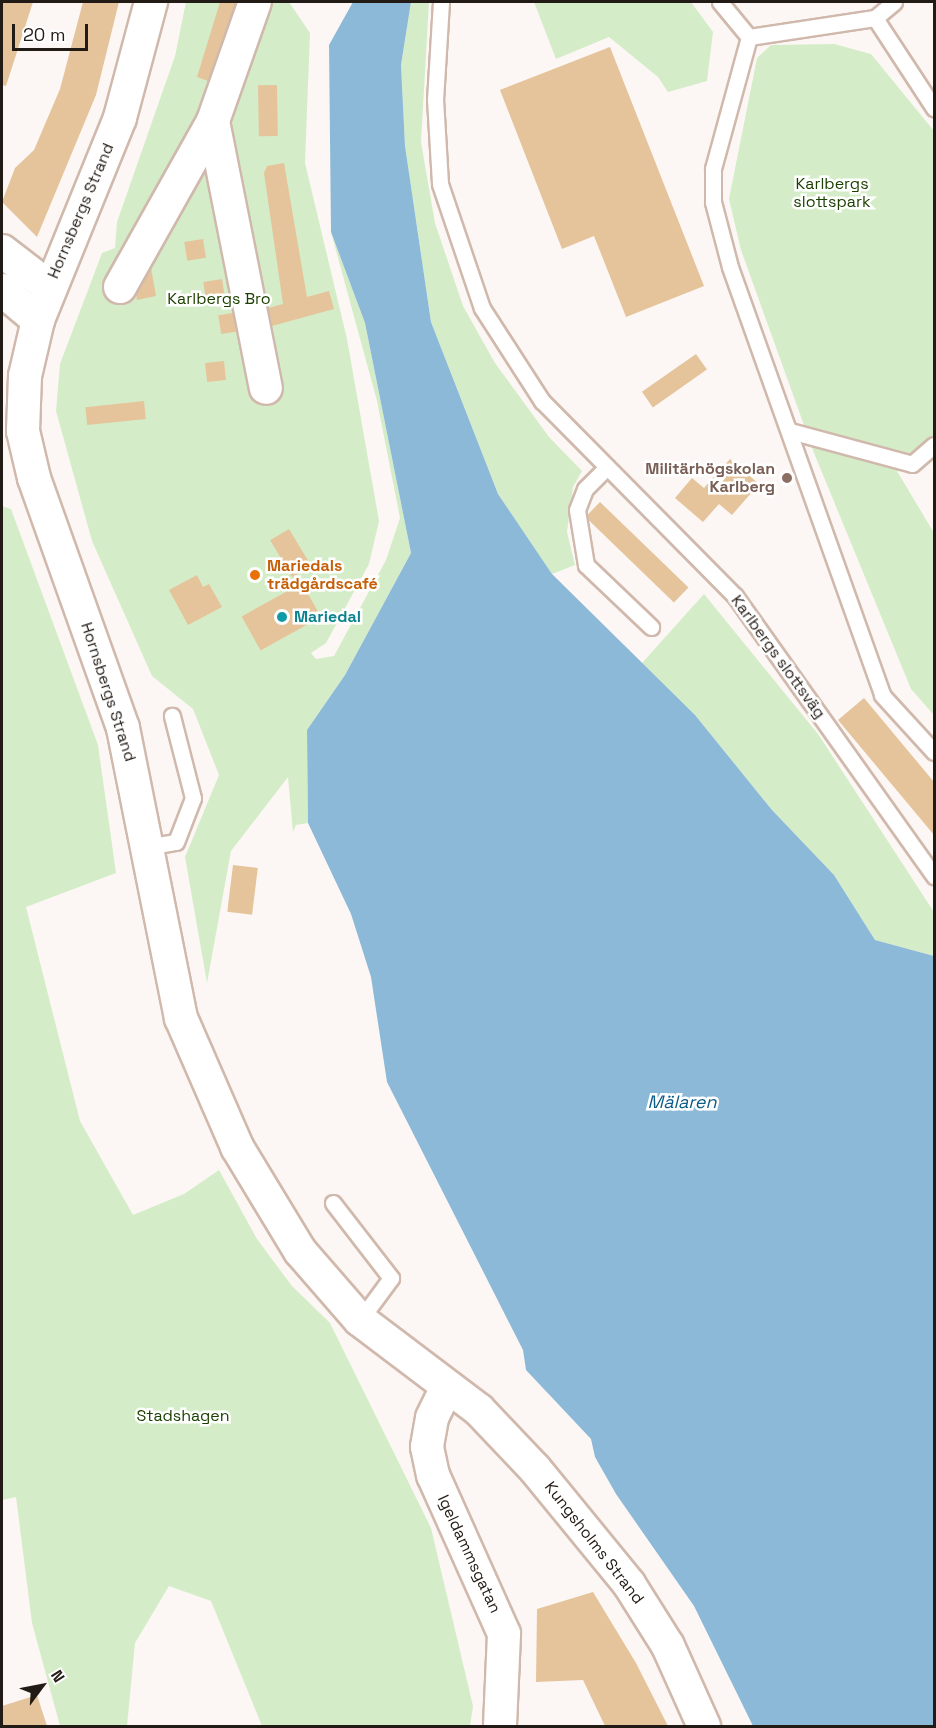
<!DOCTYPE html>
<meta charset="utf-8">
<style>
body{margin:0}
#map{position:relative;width:936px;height:1728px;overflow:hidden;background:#fcf7f4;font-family:"Space Grotesk",sans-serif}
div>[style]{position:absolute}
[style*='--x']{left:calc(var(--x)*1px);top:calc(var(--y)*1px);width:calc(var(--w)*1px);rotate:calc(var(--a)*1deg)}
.green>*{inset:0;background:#d4edc8}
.water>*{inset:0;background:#8cb9d8}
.building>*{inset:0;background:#e5c49b;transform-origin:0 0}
.roads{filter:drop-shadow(2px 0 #d0b9ac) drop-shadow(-2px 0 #d0b9ac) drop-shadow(0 2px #d0b9ac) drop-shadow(0 -2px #d0b9ac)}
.lane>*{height:15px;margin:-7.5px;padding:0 7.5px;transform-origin:7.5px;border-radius:7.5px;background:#fff}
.street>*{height:32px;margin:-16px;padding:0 16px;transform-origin:16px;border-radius:16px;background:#fff}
.dots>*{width:16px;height:16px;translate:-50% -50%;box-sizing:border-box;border:3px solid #fff;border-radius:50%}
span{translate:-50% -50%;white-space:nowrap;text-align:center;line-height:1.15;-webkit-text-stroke:5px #fff;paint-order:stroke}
.park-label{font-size:16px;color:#1c4001}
.street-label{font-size:16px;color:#221a15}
.education-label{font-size:16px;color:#785e54;font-weight:700}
.right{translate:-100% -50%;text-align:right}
.food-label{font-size:16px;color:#c56008;font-weight:700}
.left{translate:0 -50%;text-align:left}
.culture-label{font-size:16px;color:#0d838f;font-weight:700}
.water-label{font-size:18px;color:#0e5d86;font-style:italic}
.frame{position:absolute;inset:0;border:3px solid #221a15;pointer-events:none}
.north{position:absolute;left:12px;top:1656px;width:60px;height:60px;-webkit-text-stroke:4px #fff;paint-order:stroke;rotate:58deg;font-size:16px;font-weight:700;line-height:24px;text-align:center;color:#221a15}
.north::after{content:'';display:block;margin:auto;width:21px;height:27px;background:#221a15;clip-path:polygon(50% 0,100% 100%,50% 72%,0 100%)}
.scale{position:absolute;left:12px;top:24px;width:76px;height:27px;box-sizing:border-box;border:3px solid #221a15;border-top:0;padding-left:8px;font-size:18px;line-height:21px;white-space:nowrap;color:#221a15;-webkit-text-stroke:4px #fff;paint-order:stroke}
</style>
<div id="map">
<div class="green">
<div style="clip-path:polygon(186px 2px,289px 2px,310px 33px,305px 163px,347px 339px,379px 521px,369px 564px,326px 643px,311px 653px,316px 659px,334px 656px,386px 560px,400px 518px,377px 401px,331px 232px,365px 323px,411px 553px,345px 675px,307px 730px,308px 823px,296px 825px,293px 832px,288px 777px,231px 851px,207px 983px,185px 857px,219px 775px,193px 709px,152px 676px,92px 541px,56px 411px,60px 364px,102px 253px,115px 248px,117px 222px,175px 56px)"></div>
<div style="clip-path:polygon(411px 2px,429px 2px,421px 142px,435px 223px,463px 306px,495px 363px,549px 437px,582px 471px,573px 487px,567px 532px,575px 565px,552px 574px,498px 494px,431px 322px,405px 146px,401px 65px)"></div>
<div style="clip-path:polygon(534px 2px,691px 2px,713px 32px,707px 81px,668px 92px,658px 77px,609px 37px,556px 59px)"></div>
<div style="clip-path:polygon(834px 44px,871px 54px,934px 131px,934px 435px,897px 471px,934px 533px,934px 715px,911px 689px,814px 453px,741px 250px,729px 199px,757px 58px,771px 45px)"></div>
<div style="clip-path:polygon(2px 506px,11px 509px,98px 745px,116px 873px,26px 907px,80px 1121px,133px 1215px,184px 1194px,219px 1170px,257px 1239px,292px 1286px,330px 1323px,431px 1528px,473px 1706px,470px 1726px,262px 1726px,211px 1601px,169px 1586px,135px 1643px,127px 1726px,60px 1726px,32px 1623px,16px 1497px,2px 1500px)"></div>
<div style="clip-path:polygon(704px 594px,818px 734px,934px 912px,934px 956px,875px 940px,834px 875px,772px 810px,695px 715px,642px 663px)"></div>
</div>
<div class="water">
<div style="clip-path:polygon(353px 2px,411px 2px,401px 65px,405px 146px,431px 322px,498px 494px,552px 574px,695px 715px,772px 810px,834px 875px,875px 940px,934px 956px,934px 1726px,753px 1726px,694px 1606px,616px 1494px,595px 1457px,591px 1439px,526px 1370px,523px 1350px,387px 1082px,371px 977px,351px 914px,308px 823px,307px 730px,345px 675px,411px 553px,365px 323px,331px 232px,329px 45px)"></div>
</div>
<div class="building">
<div style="clip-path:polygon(2px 2px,33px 2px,6px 86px,2px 85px)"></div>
<div style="clip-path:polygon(83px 2px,119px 2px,96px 95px,37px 237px,2px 202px,15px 168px,34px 150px,60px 89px)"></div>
<div style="clip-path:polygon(220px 2px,236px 2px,208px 81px,197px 77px)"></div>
<div style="clip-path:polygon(610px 47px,704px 286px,626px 317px,594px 236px,562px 249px,500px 90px)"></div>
<div style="left:277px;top:85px;width:51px;height:19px;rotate:89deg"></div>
<div style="clip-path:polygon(284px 163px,307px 297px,329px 291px,334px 309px,272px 326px,268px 308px,283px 304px,264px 173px,267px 166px)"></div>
<div style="left:203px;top:239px;width:19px;height:19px;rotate:81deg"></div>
<div style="clip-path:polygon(151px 268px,156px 296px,137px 300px,136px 295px)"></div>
<div style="left:222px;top:279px;width:19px;height:19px;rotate:81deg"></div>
<div style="left:233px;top:313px;width:19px;height:15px;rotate:81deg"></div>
<div style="left:696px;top:354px;width:19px;height:66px;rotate:55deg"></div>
<div style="left:224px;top:361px;width:19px;height:19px;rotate:84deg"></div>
<div style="left:144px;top:401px;width:18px;height:59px;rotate:84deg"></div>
<div style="clip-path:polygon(730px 459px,759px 484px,732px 515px,719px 504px,703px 522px,675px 498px,692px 478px,704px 488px)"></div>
<div style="left:600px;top:502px;width:123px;height:21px;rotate:44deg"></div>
<div style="left:289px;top:529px;width:43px;height:22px;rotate:59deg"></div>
<div style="clip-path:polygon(197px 575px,203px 587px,209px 584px,222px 607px,188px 625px,169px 590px)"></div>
<div style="left:302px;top:583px;width:39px;height:69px;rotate:61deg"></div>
<div style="clip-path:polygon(864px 698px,934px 782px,934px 835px,838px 720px)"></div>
<div style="left:233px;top:865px;width:25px;height:47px;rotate:7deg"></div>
<div style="clip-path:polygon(593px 1592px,636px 1663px,668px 1726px,605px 1726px,583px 1680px,536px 1682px,537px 1609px)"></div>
<div style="clip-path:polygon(37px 1695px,47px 1726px,2px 1726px,2px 1706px)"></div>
</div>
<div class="roads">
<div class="lane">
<div style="--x:441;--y:2;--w:97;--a:93.5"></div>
<div style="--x:435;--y:99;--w:85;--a:86.6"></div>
<div style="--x:440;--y:184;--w:131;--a:71.3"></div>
<div style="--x:482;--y:308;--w:111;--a:57.2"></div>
<div style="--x:542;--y:401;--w:274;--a:45.3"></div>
<div style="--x:735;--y:596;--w:344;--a:54.6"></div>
<div style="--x:720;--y:2;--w:45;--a:50.4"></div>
<div style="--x:749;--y:37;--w:127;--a:-8.6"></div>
<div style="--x:875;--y:18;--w:108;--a:56.8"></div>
<div style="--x:875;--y:18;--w:25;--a:-40"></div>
<div style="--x:749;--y:37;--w:137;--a:105.3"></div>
<div style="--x:713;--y:169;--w:33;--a:90"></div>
<div style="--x:713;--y:202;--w:67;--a:75.3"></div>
<div style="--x:730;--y:267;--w:454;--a:70.4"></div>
<div style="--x:882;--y:695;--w:77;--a:47.6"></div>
<div style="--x:790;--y:431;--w:126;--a:15.1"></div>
<div style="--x:912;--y:464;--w:29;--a:-41"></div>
<div style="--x:607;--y:467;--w:31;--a:135"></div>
<div style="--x:585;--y:489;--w:22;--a:111"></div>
<div style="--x:577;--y:510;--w:56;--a:80.7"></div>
<div style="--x:586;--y:565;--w:90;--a:43.6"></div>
<div style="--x:147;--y:847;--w:29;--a:-10"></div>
<div style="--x:176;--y:842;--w:47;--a:-68.9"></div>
<div style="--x:193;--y:798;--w:85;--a:-104.4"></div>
<div style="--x:333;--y:1203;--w:95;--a:52.3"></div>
<div style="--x:391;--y:1278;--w:52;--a:126.4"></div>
</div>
<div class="street">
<div style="--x:151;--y:2;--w:120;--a:105"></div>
<div style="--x:120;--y:118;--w:218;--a:112.1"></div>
<div style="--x:38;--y:320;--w:57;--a:103.1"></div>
<div style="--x:25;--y:376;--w:55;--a:92.1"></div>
<div style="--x:23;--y:431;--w:48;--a:76.8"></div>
<div style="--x:34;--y:478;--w:265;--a:70.4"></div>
<div style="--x:123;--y:728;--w:296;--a:78.7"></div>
<div style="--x:181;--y:1018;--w:141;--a:66.5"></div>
<div style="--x:237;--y:1147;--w:122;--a:58.8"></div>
<div style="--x:300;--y:1251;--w:91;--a:49"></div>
<div style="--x:360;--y:1320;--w:149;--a:37.1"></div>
<div style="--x:479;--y:1410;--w:81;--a:46.5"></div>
<div style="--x:535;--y:1469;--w:149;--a:50.7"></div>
<div style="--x:629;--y:1584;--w:73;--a:57.8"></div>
<div style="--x:668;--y:1646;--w:88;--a:65.8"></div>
<div style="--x:213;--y:121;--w:272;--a:78.8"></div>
<div style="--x:2;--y:251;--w:59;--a:37.5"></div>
<div style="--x:120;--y:287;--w:190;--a:-60.7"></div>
<div style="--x:213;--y:121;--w:126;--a:-70.6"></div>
<div style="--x:2;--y:290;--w:47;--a:39.8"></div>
<div style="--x:447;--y:1387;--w:34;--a:116"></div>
<div style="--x:432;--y:1418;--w:29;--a:100"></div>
<div style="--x:427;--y:1447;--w:29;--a:78"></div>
<div style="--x:433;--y:1475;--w:174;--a:65.9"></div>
<div style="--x:504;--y:1634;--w:92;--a:92.5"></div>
</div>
</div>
<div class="dots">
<div style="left:787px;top:478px;background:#8d6e63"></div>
<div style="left:255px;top:575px;background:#e8710a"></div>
<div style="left:282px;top:617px;background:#0f9aa8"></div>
</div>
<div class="park-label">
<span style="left:832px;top:193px">Karlbergs<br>slottspark</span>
<span style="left:219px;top:299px">Karlbergs Bro</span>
<span style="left:183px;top:1416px">Stadshagen</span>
</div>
<div class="street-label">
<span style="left:81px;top:211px;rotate:-67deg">Hornsbergs Strand</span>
<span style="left:778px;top:657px;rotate:54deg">Karlbergs slottsväg</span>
<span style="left:108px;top:692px;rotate:72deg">Hornsbergs Strand</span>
<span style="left:594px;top:1543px;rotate:52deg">Kungsholms Strand</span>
<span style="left:469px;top:1554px;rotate:65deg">Igeldammsgatan</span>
</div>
<div class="education-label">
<span class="right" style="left:775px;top:478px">Militärhögskolan<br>Karlberg</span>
</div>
<div class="food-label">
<span class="left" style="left:267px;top:575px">Mariedals<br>trädgårdscafé</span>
</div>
<div class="culture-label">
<span class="left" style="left:294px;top:617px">Mariedal</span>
</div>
<div class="water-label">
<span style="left:682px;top:1102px">Mälaren</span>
</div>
<div class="frame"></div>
<div class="north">N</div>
<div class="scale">20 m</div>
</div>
